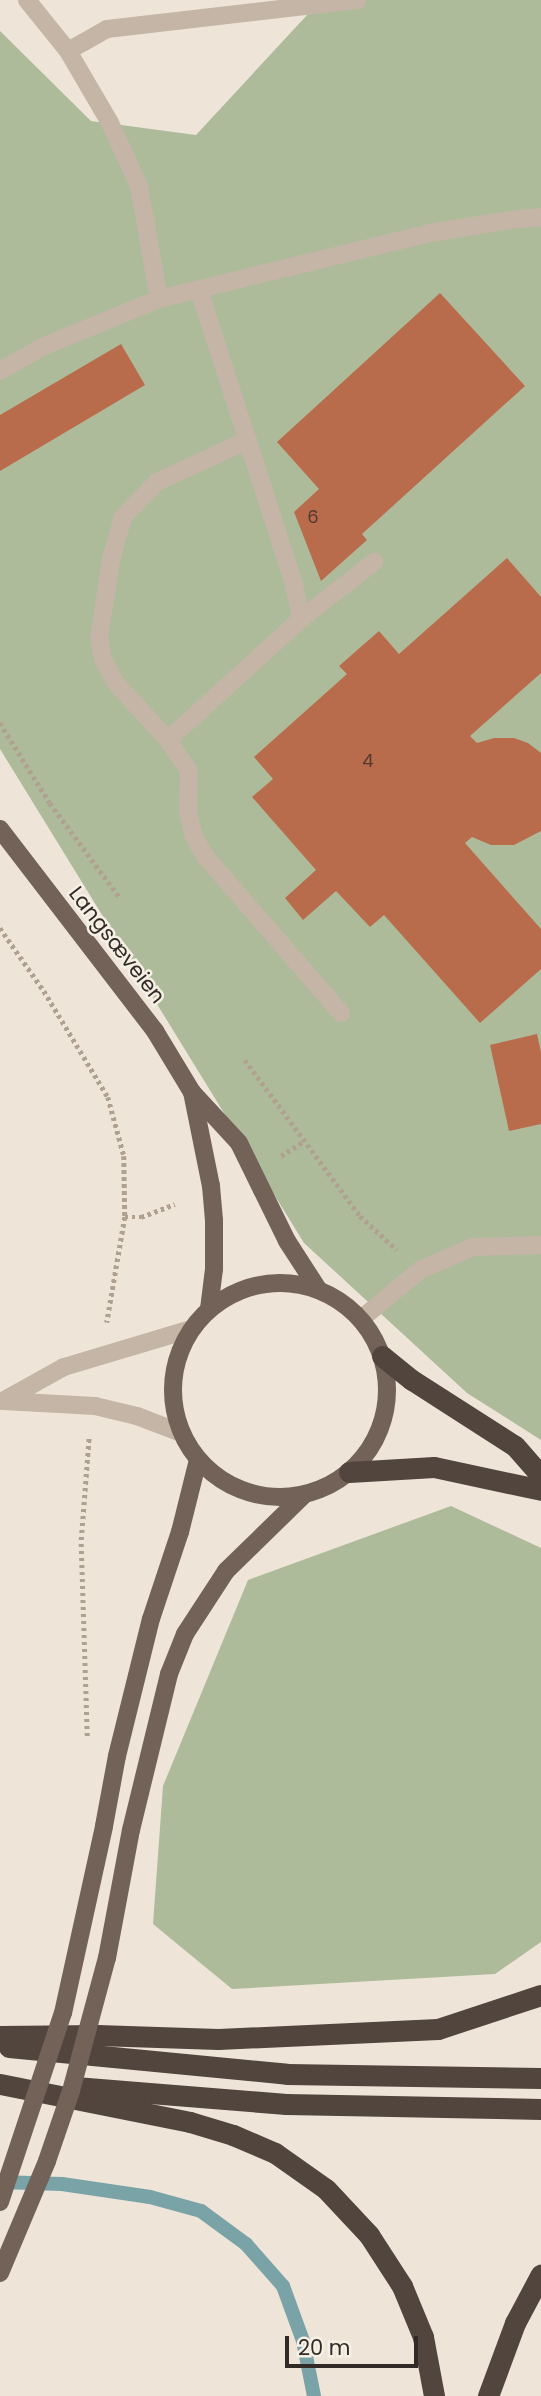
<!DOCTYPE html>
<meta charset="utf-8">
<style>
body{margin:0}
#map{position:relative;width:541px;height:2396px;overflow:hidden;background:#eee5d8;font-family:Poppins,sans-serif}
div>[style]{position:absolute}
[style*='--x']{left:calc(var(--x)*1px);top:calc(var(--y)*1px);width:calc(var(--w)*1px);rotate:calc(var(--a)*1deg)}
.green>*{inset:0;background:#aebb9a}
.stream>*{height:14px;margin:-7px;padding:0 7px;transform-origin:7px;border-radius:7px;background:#7aa3a8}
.building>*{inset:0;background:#b96c4b}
.path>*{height:4.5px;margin-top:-2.25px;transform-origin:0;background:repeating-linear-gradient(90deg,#b0a090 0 3.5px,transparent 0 7px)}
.lane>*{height:18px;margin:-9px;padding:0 9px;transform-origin:9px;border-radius:9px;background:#c4b5a6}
.street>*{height:18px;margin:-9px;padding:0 9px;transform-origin:9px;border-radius:9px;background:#c4b5a6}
.primary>*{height:18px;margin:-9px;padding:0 9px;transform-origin:9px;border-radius:9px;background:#726258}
.primary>.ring{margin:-9px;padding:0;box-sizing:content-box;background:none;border:18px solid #726258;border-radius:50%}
.highway>*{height:21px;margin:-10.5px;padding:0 10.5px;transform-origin:10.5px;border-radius:10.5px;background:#51453e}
.primary-bridge>*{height:18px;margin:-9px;padding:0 9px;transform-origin:9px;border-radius:9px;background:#726258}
span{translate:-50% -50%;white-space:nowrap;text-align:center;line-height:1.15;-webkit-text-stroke:5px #f6efe4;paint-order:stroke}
.number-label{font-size:18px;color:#533a2f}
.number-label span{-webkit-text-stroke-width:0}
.street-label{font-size:21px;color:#312a26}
.scale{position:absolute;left:285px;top:2336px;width:133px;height:32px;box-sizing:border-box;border:4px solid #312a26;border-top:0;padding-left:9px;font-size:21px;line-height:24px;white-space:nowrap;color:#312a26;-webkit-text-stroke:5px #f6efe4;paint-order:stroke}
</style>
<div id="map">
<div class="green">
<div style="clip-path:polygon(321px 0,541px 0,541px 1440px,467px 1393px,304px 1243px,0 749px,0 31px,91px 121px,196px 135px)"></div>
<div style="clip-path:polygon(451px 1506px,541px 1548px,541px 1942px,495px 1974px,232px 1989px,153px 1924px,163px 1786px,248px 1580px)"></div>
</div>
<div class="stream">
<div style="--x:0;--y:2182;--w:62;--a:1.8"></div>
<div style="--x:62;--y:2184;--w:89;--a:8.4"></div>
<div style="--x:150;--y:2197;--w:53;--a:15.4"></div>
<div style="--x:201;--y:2211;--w:56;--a:36.3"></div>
<div style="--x:246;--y:2244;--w:56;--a:48.6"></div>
<div style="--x:283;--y:2286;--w:59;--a:70"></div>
<div style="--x:303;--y:2341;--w:56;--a:78.7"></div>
</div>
<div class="building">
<div style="clip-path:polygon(440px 293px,525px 386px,362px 534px,367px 540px,321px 581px,294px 512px,319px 489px,277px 442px)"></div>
<div style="clip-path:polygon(121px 344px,145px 385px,0 471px,0 415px)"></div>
<div style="clip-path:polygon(507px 558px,541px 597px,541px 673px,470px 736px,477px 743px,494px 738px,514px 738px,528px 743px,541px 753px,541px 831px,514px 845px,491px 845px,472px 837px,465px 843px,541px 929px,541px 969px,480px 1023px,384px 915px,370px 927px,336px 891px,303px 920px,285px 898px,316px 870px,252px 797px,273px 779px,254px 757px,347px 674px,339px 666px,379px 631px,399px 654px)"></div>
<div style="clip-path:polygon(537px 1034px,541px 1052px,541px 1124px,509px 1131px,490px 1045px)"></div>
</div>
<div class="path">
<div style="--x:0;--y:723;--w:94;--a:58"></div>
<div style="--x:50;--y:803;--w:118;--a:53.6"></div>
<div style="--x:0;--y:928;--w:77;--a:55.1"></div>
<div style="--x:44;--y:991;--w:124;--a:58.9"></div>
<div style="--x:108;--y:1097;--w:61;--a:74.8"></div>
<div style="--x:124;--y:1156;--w:61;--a:89.1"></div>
<div style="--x:125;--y:1217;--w:107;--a:99.7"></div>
<div style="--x:245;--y:1060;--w:194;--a:53.6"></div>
<div style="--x:360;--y:1216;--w:50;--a:42.6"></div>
<div style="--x:281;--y:1156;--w:27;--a:-33"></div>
<div style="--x:125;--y:1217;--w:16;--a:0"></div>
<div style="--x:141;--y:1217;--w:36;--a:-21"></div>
<div style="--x:87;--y:1736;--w:196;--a:-91.8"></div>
<div style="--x:81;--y:1540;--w:103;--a:-85.6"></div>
</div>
<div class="lane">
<div style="--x:27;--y:0;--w:65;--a:51.2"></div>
<div style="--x:68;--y:51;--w:83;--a:59.7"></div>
<div style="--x:110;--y:123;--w:69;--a:65.3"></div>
<div style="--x:139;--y:186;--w:115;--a:80"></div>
<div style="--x:68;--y:51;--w:45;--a:-29.4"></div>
<div style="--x:107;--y:29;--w:252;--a:-6.6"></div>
<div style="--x:509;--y:220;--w:32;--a:-5"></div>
<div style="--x:199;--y:290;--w:310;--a:72.1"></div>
<div style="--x:294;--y:585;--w:35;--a:78"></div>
<div style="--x:248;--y:440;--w:100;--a:155.2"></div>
<div style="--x:157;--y:482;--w:49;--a:134.2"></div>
<div style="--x:123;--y:517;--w:45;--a:105.6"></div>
<div style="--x:111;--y:560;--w:79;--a:98.7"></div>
<div style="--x:99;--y:638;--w:21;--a:79"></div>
<div style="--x:103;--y:659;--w:26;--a:62"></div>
<div style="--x:115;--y:682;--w:79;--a:47.6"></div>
<div style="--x:168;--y:740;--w:37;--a:56"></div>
<div style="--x:189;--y:771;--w:40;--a:91.4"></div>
<div style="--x:188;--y:811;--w:27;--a:77"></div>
<div style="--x:194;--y:837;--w:22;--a:60"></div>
<div style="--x:205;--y:856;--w:208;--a:49.1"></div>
<div style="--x:168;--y:740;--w:180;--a:-42.3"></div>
<div style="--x:301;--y:619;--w:93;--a:-38"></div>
<div style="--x:361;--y:1319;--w:77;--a:-39.7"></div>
<div style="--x:420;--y:1270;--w:58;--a:-23.5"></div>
<div style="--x:473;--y:1247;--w:68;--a:-1.7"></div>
<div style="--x:3;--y:1401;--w:70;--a:-29.1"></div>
<div style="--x:64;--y:1367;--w:133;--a:-16.7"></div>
<div style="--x:4;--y:1401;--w:91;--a:3.1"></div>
<div style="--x:95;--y:1406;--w:43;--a:13.4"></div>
<div style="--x:137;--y:1416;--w:47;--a:21.1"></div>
</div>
<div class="street">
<div style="--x:0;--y:371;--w:48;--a:-29.7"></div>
<div style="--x:42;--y:347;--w:126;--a:-22.3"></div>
<div style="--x:159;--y:299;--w:279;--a:-13.7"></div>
<div style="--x:430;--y:233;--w:80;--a:-9.3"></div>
</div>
<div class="primary">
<div style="--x:0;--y:829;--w:255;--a:52.5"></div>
<div style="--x:155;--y:1031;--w:71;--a:58.8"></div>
<div style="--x:192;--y:1092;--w:69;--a:47.3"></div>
<div style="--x:239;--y:1143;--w:109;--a:63.9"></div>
<div style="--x:287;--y:1241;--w:57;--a:57.1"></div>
<div style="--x:192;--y:1092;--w:96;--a:78.6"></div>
<div style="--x:211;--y:1186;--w:35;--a:85"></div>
<div style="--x:214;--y:1221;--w:48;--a:90"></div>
<div style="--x:214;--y:1269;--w:40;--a:97.1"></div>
<div class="ring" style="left:173px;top:1283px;width:196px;height:196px"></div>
<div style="--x:104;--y:1826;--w:71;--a:-79.5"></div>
<div style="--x:117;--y:1756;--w:141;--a:-76.1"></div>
<div style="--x:151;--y:1619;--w:92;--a:-71.6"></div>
<div style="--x:180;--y:1532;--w:74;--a:-76"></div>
<div style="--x:131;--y:1830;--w:161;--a:-76.3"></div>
<div style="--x:169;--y:1674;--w:43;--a:-68.2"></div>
<div style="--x:185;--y:1634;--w:75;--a:-56.9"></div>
<div style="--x:226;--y:1571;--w:109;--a:-44.3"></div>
</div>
<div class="highway">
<div style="--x:382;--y:1356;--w:38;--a:39"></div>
<div style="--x:412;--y:1380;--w:122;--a:32.7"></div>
<div style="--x:515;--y:1446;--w:40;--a:49"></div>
<div style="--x:349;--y:1472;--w:85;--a:-3.4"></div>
<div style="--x:434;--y:1467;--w:109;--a:12.1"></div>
<div style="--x:0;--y:2036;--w:97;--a:-0.6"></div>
<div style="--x:97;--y:2035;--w:121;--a:1.9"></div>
<div style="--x:218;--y:2039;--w:220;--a:-2.6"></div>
<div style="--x:438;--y:2029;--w:108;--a:-18.3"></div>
<div style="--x:9;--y:2047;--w:279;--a:5.5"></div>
<div style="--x:287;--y:2074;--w:254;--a:0.9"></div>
<div style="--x:0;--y:2084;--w:194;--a:11.3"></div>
<div style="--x:190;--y:2122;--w:45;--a:16.8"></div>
<div style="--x:233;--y:2135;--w:46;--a:23.2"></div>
<div style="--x:275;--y:2153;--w:62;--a:35.2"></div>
<div style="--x:326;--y:2189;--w:63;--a:46.9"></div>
<div style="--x:369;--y:2235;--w:61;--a:57.1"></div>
<div style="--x:402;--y:2286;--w:55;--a:67.6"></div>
<div style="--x:423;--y:2337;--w:60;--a:79.4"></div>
<div style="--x:75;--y:2087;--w:212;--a:4.6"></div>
<div style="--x:286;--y:2104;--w:255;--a:1.1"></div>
<div style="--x:488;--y:2396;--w:78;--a:-69.7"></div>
<div style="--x:515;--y:2323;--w:55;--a:-62"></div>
</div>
<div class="primary-bridge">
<div style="--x:0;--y:2202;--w:199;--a:-71.6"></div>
<div style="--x:63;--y:2013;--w:191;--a:-77.6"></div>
<div style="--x:0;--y:2273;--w:121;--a:-67.2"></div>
<div style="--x:47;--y:2161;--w:74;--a:-71.1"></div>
<div style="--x:71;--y:2091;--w:138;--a:-74.9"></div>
<div style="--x:107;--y:1958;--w:130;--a:-79.4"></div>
</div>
<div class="number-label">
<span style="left:313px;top:517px">6</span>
<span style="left:368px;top:761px">4</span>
</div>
<div class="street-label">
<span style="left:117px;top:945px;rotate:52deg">Langsæveien</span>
</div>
<div class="scale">20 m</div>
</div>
